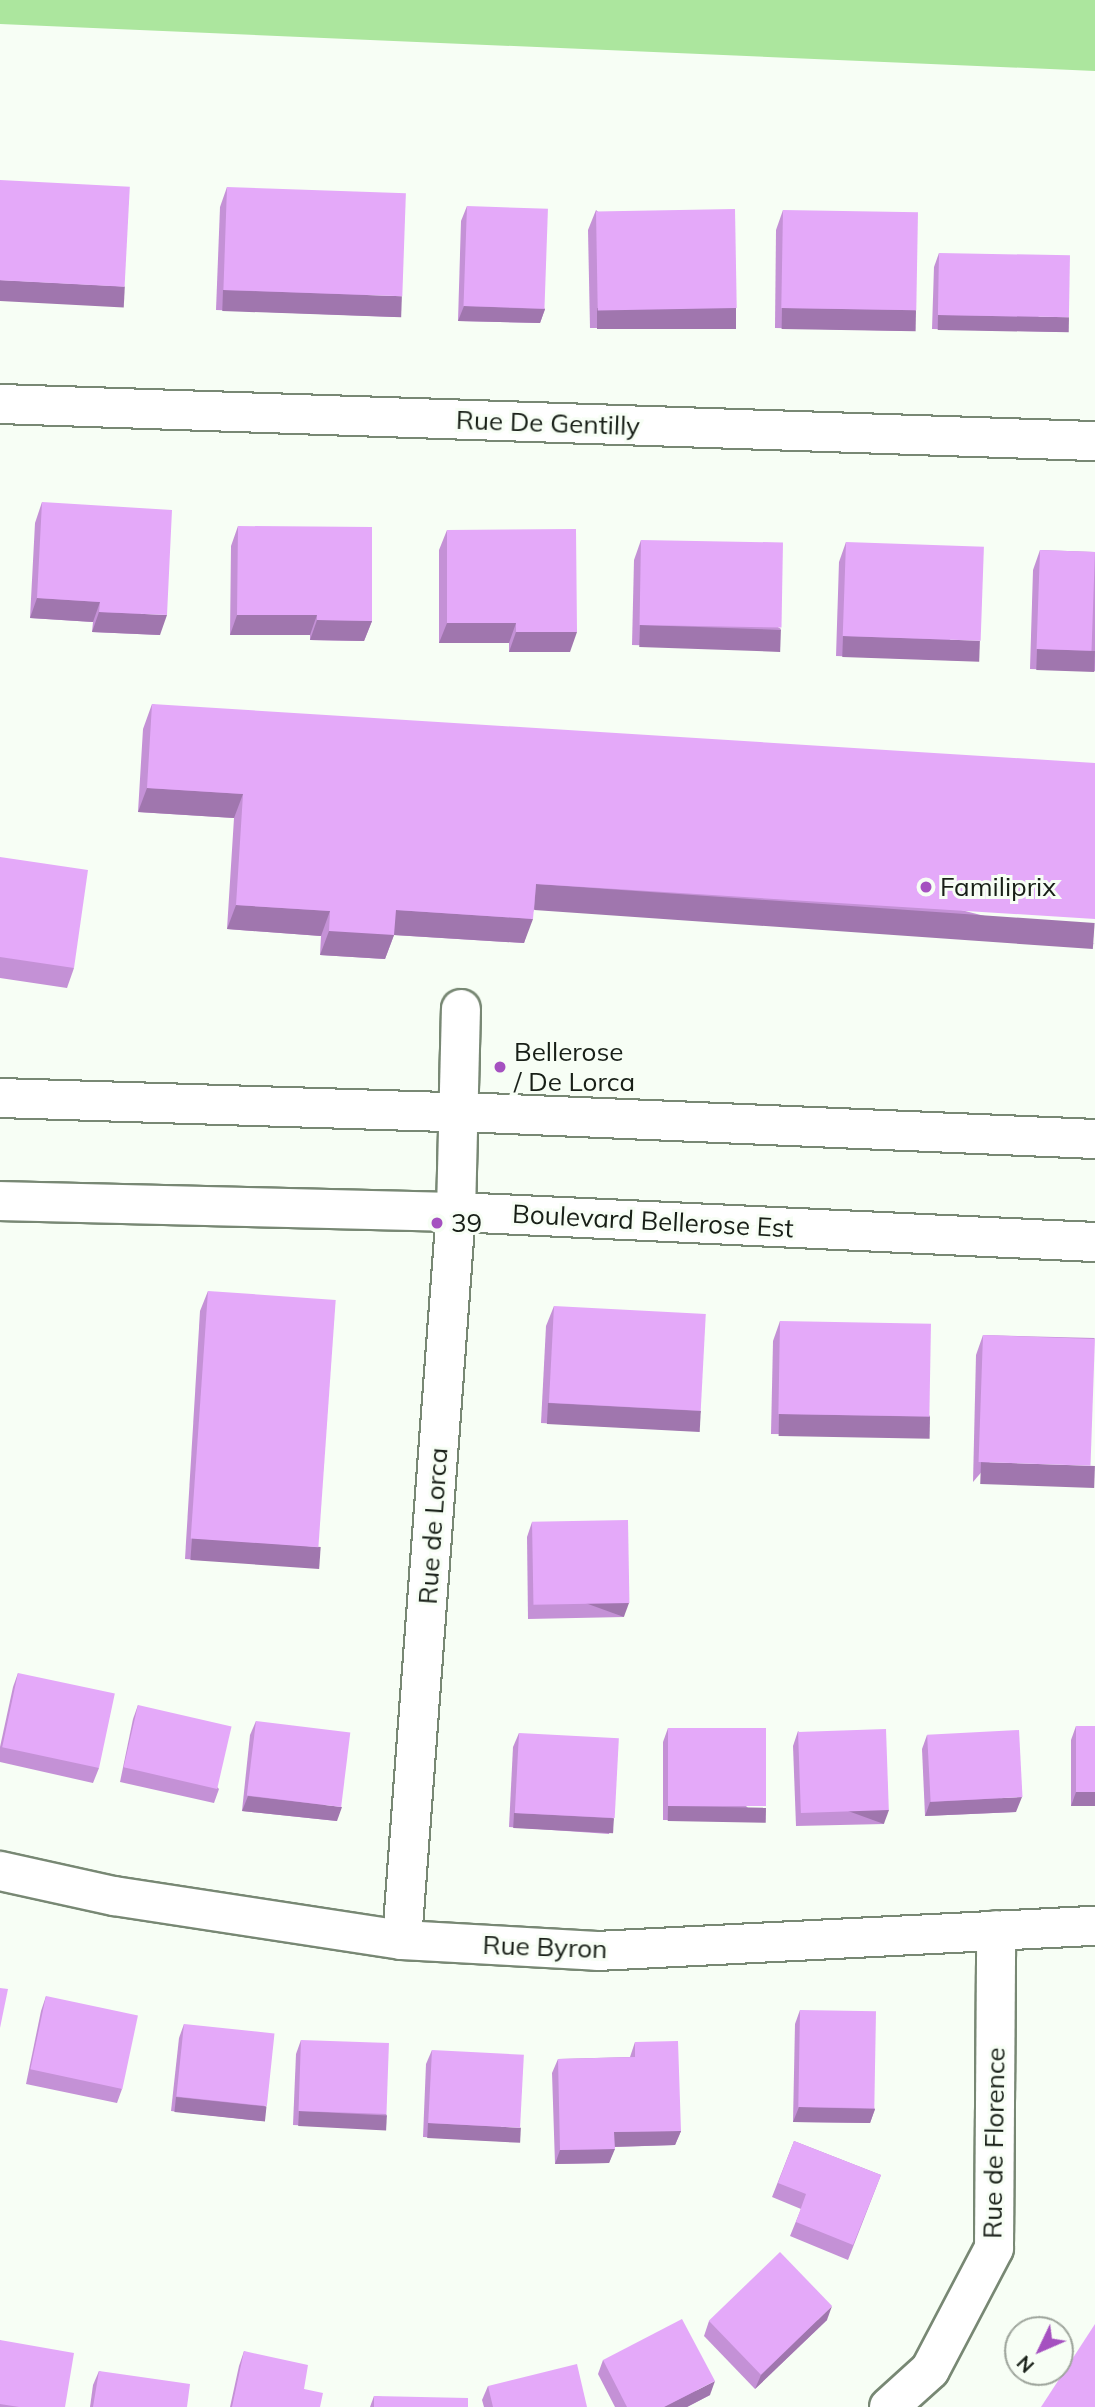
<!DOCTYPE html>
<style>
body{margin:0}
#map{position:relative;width:1095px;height:2407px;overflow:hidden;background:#f7fef5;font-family:Mulish,sans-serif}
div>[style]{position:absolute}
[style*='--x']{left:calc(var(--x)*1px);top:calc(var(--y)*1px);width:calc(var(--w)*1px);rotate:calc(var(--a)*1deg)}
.green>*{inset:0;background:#ace69e}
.roads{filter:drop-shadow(2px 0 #788874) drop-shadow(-2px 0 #788874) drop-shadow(0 2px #788874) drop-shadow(0 -2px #788874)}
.minor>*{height:38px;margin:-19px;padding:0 19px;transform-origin:19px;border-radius:19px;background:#fff}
.wall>*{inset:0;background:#c491d6}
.shaded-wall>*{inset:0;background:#a076ae;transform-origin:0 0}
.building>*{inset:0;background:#e4a9f9;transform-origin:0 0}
.dots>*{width:19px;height:19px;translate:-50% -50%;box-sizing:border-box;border:4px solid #f7fef5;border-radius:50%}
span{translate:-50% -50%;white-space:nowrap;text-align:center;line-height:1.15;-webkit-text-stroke:6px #f7fef5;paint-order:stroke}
.street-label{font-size:26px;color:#181f17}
.poi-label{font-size:26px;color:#181f17}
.left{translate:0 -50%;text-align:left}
.north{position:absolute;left:1004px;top:2316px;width:70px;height:70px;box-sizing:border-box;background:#f7fef5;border:2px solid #9ea59c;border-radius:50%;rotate:226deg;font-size:19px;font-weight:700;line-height:28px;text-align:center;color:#181f17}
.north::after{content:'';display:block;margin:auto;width:24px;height:32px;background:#a551c0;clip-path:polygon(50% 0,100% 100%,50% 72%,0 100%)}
</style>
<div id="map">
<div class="green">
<div style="clip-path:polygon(0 0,1095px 0,1095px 71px,0 24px)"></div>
</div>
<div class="roads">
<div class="minor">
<div style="--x:0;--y:404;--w:1096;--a:1.94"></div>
<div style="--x:0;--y:1098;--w:485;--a:1.8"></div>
<div style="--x:485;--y:1113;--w:611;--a:2.44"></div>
<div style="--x:0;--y:1201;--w:456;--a:1.4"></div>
<div style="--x:456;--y:1212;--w:640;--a:2.69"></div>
<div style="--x:0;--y:1871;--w:117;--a:12.4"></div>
<div style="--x:114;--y:1896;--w:291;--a:8.7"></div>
<div style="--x:402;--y:1940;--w:195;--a:3.2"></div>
<div style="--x:597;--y:1951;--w:499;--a:-2.9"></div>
<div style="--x:402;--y:1940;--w:730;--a:-85.76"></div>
<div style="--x:456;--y:1212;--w:203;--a:-88.6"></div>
<div style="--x:889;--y:2407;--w:55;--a:-42.1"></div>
<div style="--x:930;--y:2370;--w:138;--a:-62.3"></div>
<div style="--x:994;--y:2248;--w:318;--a:-89.6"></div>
</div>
</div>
<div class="wall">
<div style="clip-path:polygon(227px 187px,395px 317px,216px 310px,220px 207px)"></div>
<div style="clip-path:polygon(467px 206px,545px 309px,540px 323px,458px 321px,461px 221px)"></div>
<div style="clip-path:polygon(596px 210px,729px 328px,590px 328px,588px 230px)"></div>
<div style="clip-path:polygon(783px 210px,916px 311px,909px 331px,775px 328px,776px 230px)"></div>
<div style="clip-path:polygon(939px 253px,1063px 332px,932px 329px,934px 267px)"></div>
<div style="clip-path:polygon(42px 502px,160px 635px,92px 632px,93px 622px,30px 618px,35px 523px)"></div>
<div style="clip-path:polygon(238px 526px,372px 621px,364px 641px,310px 640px,310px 635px,230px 635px,231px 546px)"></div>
<div style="clip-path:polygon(447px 530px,570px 652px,509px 652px,509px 643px,439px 643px,439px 550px)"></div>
<div style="clip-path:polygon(641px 540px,781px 629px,773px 649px,632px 645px,634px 560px)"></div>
<div style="clip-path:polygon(846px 542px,973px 661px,836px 656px,839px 562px)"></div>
<div style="clip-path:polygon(1040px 550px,1095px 552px,1095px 671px,1030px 669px,1033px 570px)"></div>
<div style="clip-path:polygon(152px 704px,1095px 944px,534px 909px,524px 943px,394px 935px,385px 959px,320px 955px,321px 936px,227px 929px,234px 818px,138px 812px,143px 729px)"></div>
<div style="clip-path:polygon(0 857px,74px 968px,67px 988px,0 978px)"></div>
<div style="clip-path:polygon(208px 1291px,314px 1567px,185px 1559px,200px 1311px)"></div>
<div style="clip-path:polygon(554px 1306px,701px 1411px,693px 1431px,541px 1423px,546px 1326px)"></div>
<div style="clip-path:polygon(780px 1321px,930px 1416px,923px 1436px,771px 1434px,773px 1341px)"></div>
<div style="clip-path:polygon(983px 1335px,1095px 1338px,973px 1482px,976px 1355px)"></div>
<div style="clip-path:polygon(532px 1522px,624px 1617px,528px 1619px,527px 1537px)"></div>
<div style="clip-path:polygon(18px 1673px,99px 1768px,93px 1783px,0 1762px,0 1747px,13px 1687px)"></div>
<div style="clip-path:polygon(138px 1705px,219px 1789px,214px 1803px,120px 1782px,133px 1719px)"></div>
<div style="clip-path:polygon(256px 1721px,337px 1821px,242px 1811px,250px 1735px)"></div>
<div style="clip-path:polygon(1076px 1726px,1095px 1726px,1095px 1806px,1071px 1806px,1071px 1740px)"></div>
<div style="clip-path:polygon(668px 1728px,761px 1821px,663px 1820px,663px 1742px)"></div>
<div style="clip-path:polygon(798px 1731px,884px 1824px,796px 1826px,793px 1746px)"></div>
<div style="clip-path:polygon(519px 1733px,614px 1819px,609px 1834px,509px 1827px,513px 1747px)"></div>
<div style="clip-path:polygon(927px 1735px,1016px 1812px,925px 1816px,922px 1749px)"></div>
<div style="clip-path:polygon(46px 1996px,122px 2089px,117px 2103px,26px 2084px,41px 2011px)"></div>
<div style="clip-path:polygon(800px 2010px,875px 2109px,870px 2123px,793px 2122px,795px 2024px)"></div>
<div style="clip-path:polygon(184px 2024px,266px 2107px,261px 2121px,171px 2111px,179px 2038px)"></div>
<div style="clip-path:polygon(301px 2040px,387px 2115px,381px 2129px,293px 2125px,296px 2054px)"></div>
<div style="clip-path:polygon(635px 2042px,681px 2131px,675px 2145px,615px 2147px,609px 2163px,555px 2164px,552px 2073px,558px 2059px,630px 2057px)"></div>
<div style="clip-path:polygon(432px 2050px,515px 2142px,423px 2137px,426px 2064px)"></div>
<div style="clip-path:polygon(794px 2141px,881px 2175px,848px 2260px,790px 2236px,801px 2209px,772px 2197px)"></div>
<div style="clip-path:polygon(827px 2320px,755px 2389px,704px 2336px,709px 2321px)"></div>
<div style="clip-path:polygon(0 2340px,65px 2407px,0 2407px)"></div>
<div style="clip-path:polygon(244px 2351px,304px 2389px,320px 2407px,230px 2407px,239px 2366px)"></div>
<div style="clip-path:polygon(603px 2360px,710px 2395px,687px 2407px,615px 2407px,598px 2374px)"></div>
<div style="clip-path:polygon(99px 2371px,187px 2407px,90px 2407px,93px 2385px)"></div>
<div style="clip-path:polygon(488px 2386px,587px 2407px,484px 2407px,482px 2400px)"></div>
<div style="clip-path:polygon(374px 2396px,468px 2407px,370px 2407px)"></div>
</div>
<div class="shaded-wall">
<div style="left:0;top:280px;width:125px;height:21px;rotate:3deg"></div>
<div style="left:223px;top:290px;width:179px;height:21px;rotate:2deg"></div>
<div style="clip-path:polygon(464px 306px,545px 309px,540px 323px,458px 321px)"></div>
<div style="left:597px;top:308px;width:139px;height:21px"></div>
<div style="left:782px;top:308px;width:134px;height:21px;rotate:1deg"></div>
<div style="left:938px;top:315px;width:131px;height:15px;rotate:1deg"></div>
<div style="clip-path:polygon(37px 598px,100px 602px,93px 622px,30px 618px)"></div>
<div style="clip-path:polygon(99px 612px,167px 615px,160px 635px,92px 632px)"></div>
<div style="clip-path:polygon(237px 615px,317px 615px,310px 635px,230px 635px)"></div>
<div style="clip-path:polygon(317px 620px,372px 621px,364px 641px,310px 640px)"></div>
<div style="clip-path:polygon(447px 623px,516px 623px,509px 643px,439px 643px)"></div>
<div style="left:640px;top:625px;width:141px;height:22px;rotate:2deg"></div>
<div style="clip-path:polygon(516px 632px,577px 632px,570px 652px,509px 652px)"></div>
<div style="left:843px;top:636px;width:137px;height:21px;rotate:2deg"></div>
<div style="left:1037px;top:649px;width:58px;height:21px;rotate:2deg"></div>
<div style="clip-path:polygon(147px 788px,243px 794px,234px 818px,138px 812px)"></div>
<div style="left:536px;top:884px;width:560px;height:26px;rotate:4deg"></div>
<div style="clip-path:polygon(236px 905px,330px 911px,321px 936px,227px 929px)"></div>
<div style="clip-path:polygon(396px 910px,533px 919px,524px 943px,394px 935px,385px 959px,320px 955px,329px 931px)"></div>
<div style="left:548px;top:1403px;width:153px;height:21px;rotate:3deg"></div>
<div style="left:779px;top:1414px;width:151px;height:22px;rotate:1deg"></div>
<div style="left:981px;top:1462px;width:114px;height:22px;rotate:2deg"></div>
<div style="left:192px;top:1538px;width:129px;height:22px;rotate:4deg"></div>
<div style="left:629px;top:1603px;width:15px;height:96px;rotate:110deg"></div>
<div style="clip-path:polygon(1076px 1792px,1095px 1792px,1095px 1806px,1071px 1806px)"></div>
<div style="clip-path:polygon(248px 1796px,342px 1807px,337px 1821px,242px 1811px)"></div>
<div style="clip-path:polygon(1022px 1797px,1016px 1812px,925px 1816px,930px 1802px)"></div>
<div style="left:668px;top:1806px;width:98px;height:15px;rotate:1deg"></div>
<div style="left:889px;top:1810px;width:15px;height:88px;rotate:110deg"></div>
<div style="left:514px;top:1813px;width:100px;height:15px;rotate:3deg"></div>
<div style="left:176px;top:2097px;width:91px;height:15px;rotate:6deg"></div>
<div style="clip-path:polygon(799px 2107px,875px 2109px,870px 2123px,793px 2122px)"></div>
<div style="left:299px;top:2111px;width:88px;height:15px;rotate:3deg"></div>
<div style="left:428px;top:2123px;width:93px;height:15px;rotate:3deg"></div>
<div style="clip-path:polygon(681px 2131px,675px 2145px,609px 2147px,614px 2132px)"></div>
<div style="clip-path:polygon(615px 2149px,609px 2163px,555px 2164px,560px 2150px)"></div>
<div style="clip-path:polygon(832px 2306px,827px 2320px,755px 2389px,761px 2375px)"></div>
<div style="clip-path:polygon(715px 2381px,710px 2395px,687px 2407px,664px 2407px)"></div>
</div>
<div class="building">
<div style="left:0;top:180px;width:130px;height:100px;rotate:3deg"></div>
<div style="left:227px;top:187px;width:179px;height:103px;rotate:2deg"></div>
<div style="left:467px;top:206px;width:81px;height:100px;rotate:2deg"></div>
<div style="left:735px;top:209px;width:99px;height:139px;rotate:89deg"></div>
<div style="left:783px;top:210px;width:135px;height:98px;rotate:1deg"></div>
<div style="left:939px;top:253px;width:131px;height:62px;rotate:1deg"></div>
<div style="clip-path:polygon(42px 502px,172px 510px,167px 615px,99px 612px,100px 602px,37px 598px)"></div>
<div style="clip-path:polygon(238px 526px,372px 527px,372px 621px,317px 620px,317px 615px,237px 615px)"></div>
<div style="clip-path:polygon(576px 529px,577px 632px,516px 632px,516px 623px,447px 623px,447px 530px)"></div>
<div style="left:641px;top:540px;width:142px;height:85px;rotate:1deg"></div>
<div style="left:846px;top:542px;width:138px;height:94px;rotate:2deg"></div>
<div style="left:1040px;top:550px;width:55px;height:99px;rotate:2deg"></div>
<div style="clip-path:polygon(152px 704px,1095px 763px,1095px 919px,536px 884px,533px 919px,396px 910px,394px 935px,329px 931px,330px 911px,236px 905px,243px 794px,147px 788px)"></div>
<div style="clip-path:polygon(0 857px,88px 870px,74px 968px,0 957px)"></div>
<div style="left:208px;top:1291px;width:128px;height:248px;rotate:4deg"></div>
<div style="left:554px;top:1306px;width:152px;height:97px;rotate:3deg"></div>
<div style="left:780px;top:1321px;width:151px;height:93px;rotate:1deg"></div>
<div style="left:983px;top:1335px;width:112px;height:127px;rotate:2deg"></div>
<div style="left:628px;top:1520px;width:83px;height:96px;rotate:89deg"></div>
<div style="left:18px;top:1673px;width:99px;height:76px;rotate:12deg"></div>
<div style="left:138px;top:1705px;width:96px;height:64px;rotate:13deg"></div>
<div style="left:256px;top:1721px;width:95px;height:75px;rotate:7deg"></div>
<div style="left:1076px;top:1726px;width:19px;height:66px"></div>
<div style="left:668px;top:1728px;width:98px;height:78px"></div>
<div style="left:886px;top:1729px;width:81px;height:88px;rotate:88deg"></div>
<div style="left:1019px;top:1730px;width:67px;height:92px;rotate:87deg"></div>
<div style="left:519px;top:1733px;width:100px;height:80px;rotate:3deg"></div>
<div style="clip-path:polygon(0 1988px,8px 1989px,0 2028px)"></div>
<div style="left:46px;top:1996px;width:94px;height:75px;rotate:12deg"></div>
<div style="left:800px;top:2010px;width:76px;height:97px;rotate:1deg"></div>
<div style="left:184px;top:2024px;width:91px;height:73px;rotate:6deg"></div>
<div style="left:301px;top:2040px;width:88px;height:71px;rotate:2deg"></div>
<div style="clip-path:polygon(678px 2041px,681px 2131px,614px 2132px,615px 2149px,560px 2150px,558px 2059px,635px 2057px,635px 2042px)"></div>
<div style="left:432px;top:2050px;width:92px;height:73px;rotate:3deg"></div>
<div style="clip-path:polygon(794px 2141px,881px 2175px,853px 2245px,796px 2222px,806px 2194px,778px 2183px)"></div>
<div style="left:780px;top:2252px;width:75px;height:99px;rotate:46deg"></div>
<div style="clip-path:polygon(682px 2319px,715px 2381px,664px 2407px,627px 2407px,603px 2360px)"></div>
<div style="clip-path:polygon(1095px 2324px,1095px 2407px,1041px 2407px)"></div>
<div style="clip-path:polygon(0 2340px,74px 2353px,65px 2407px,19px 2407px,0 2404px)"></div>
<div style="clip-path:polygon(244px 2351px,308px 2365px,304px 2389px,323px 2393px,320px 2407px,232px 2407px)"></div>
<div style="clip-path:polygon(577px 2364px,587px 2407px,493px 2407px,488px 2386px)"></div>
<div style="clip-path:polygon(99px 2371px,190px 2384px,187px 2407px,93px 2407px)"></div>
<div style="clip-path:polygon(374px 2396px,468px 2398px,468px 2407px,374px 2407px)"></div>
</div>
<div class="dots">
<div style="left:926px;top:887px;background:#a551c0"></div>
<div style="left:500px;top:1067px;background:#a551c0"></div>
<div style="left:437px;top:1223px;background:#a551c0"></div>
</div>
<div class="street-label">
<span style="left:548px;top:423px;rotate:2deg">Rue De Gentilly</span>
<span style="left:653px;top:1221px;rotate:3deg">Boulevard Bellerose Est</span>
<span style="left:433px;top:1526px;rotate:-86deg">Rue de Lorca</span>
<span style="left:545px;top:1947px;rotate:2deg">Rue Byron</span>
<span style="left:994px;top:2143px;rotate:-89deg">Rue de Florence</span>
</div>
<div class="poi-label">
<span class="left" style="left:940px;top:887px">Familiprix</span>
<span class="left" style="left:514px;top:1067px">Bellerose<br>/ De Lorca</span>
<span class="left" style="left:451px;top:1223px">39</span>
</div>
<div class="north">N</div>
</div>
